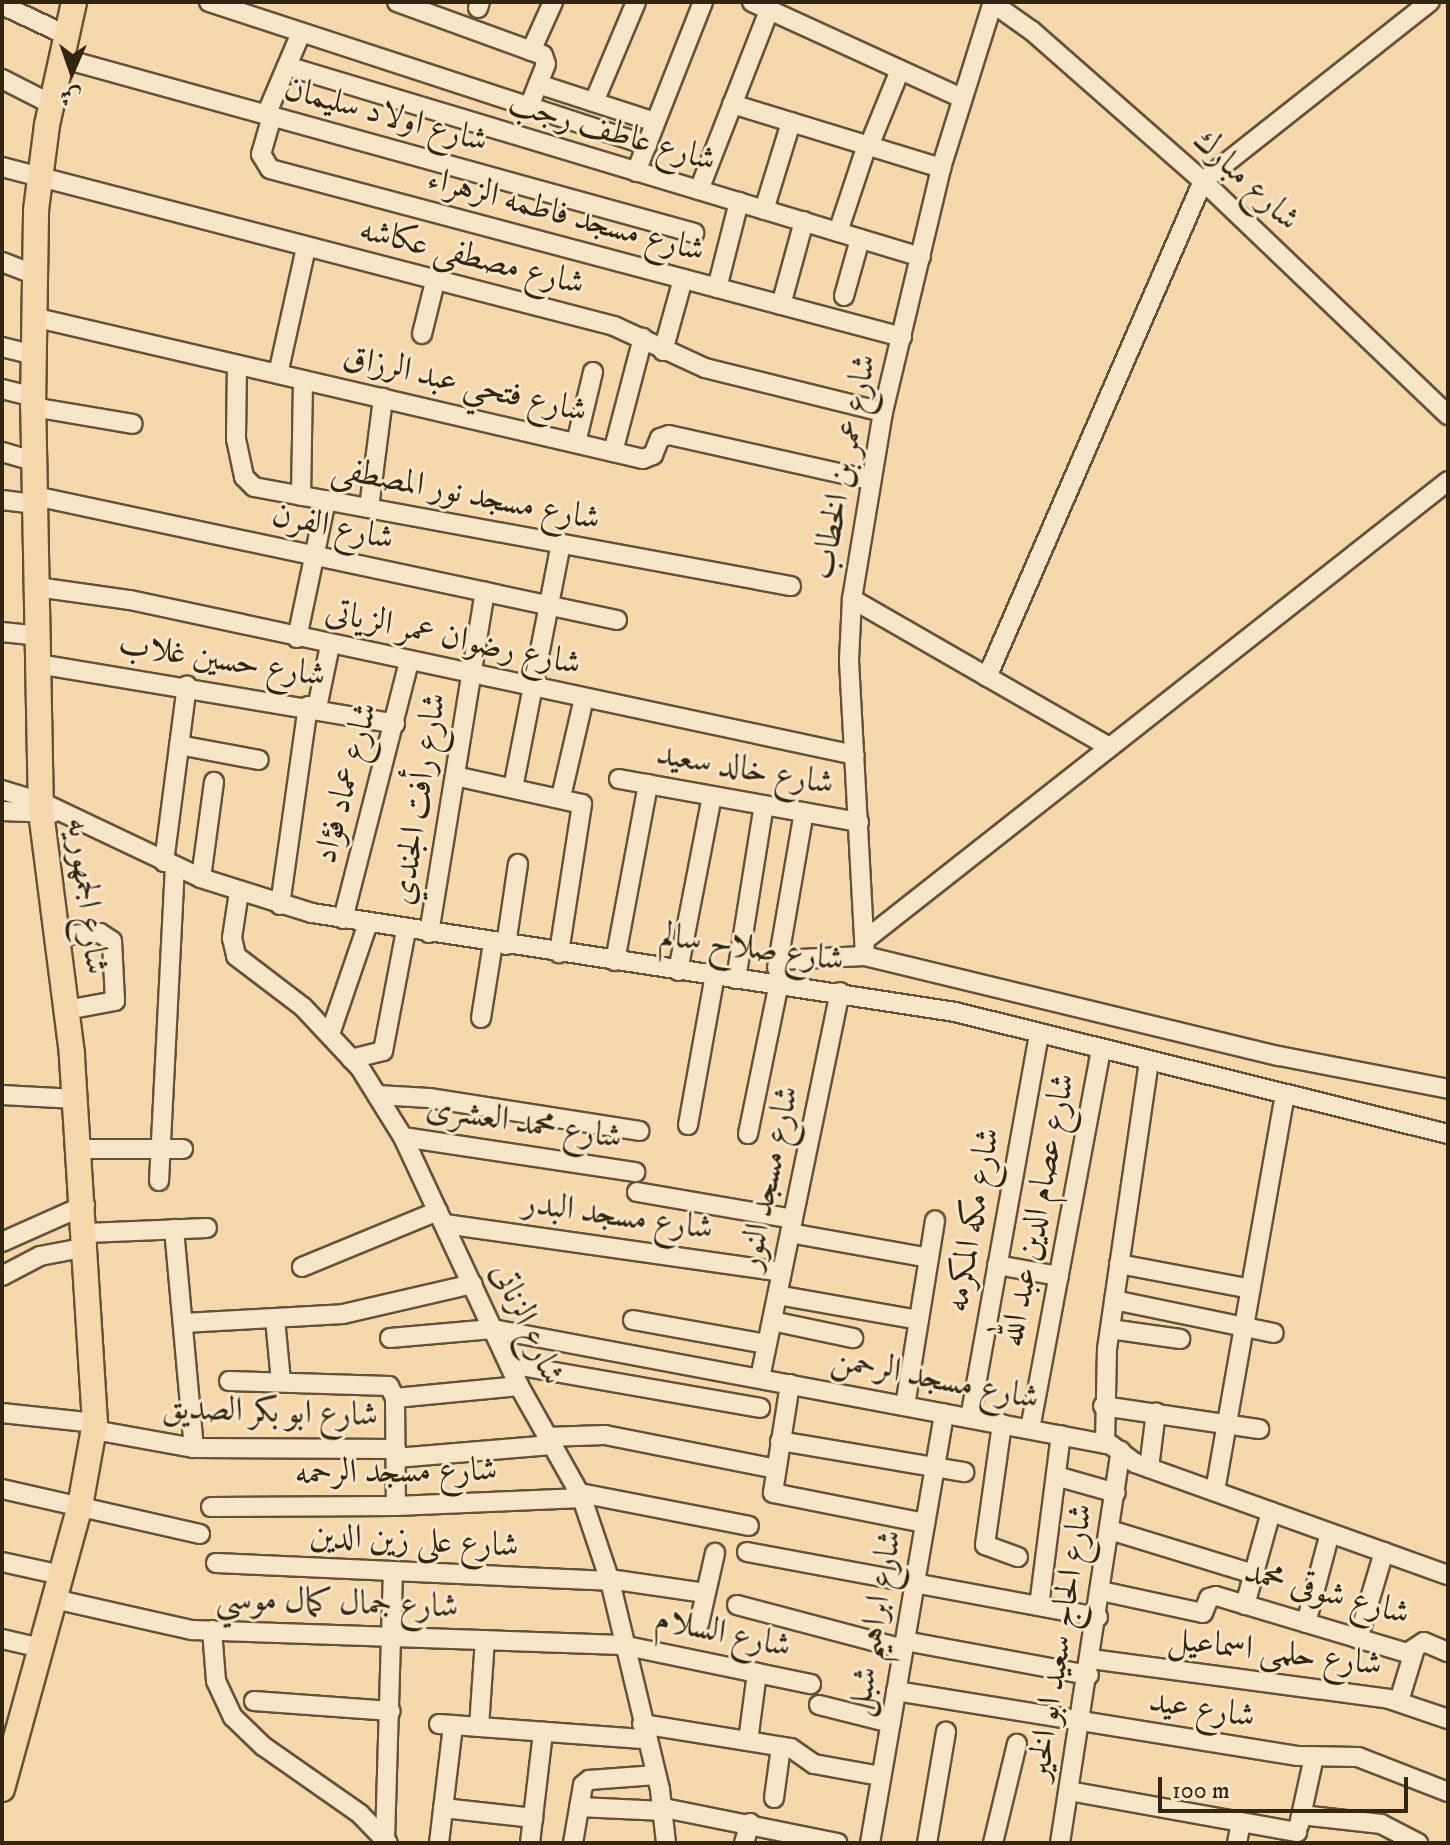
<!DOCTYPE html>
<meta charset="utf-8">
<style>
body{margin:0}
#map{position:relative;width:1450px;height:1845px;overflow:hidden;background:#f5d7ac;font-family:"IM FELL DW Pica",Amiri,serif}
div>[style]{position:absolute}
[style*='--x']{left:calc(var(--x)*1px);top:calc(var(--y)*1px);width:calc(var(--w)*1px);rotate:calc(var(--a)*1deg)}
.roads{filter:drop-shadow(2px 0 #645237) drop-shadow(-2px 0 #645237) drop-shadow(0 2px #645237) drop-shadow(0 -2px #645237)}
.minor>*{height:18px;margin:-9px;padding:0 9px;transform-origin:9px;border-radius:9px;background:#f8e5c9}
.major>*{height:24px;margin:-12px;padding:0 12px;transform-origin:12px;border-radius:12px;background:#f5d7ac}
span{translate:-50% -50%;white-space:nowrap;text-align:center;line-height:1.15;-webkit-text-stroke:6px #f8e5c9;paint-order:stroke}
.street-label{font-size:34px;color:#332510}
.frame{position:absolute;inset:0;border:4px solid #332510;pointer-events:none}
.north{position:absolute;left:32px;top:32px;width:80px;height:80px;-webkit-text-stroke:6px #f8e5c9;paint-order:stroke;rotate:182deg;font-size:22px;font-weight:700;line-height:32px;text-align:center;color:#332510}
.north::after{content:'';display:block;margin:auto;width:28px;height:36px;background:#332510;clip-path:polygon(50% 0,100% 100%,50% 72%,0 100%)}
.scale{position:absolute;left:1158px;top:1777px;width:250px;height:36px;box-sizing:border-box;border:4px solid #332510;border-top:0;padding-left:10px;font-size:24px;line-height:28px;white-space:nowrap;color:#332510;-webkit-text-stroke:6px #f8e5c9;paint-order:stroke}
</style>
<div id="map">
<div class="roads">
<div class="minor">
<div style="--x:209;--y:2;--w:461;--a:18.1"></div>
<div style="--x:397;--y:2;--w:155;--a:20"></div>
<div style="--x:543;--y:55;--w:9;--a:72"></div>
<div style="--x:546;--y:64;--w:46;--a:111.6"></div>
<div style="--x:752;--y:2;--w:231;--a:24.6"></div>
<div style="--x:991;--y:2;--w:50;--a:35.3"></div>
<div style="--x:1032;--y:31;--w:227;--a:41.3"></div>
<div style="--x:1203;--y:181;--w:339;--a:43.7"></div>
<div style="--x:2;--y:5;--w:71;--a:25.1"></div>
<div style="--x:478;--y:8;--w:6;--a:-72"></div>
<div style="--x:531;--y:51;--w:54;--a:-65.8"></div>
<div style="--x:61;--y:58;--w:657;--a:15.45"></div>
<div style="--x:287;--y:66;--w:662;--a:16.77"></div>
<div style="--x:2;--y:79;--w:55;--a:27"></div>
<div style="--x:538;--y:84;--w:123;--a:18"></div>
<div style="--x:594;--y:102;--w:108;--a:-67.2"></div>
<div style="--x:732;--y:104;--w:219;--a:17"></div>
<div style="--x:266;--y:115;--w:89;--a:-66.9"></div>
<div style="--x:272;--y:116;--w:40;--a:106"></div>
<div style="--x:261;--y:154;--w:17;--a:59"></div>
<div style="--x:270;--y:169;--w:654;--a:14.89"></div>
<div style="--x:869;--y:146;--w:82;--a:-67.8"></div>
<div style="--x:2;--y:167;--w:632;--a:14.56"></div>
<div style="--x:614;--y:326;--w:100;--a:24.8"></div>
<div style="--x:705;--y:368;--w:183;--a:13.9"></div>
<div style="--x:636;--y:172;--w:183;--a:-68.5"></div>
<div style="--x:699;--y:190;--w:193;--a:-68.7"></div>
<div style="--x:764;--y:210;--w:92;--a:-72.9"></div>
<div style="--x:838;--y:232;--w:92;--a:-71.6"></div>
<div style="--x:2;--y:262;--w:33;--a:21"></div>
<div style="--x:717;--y:288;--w:89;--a:-75.7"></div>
<div style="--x:844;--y:296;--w:59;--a:-74.3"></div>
<div style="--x:781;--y:305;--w:87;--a:-74.7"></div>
<div style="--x:33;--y:317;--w:626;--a:13.1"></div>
<div style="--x:643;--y:459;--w:11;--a:-22"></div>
<div style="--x:653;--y:455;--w:18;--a:-68"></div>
<div style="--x:660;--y:438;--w:9;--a:-18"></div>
<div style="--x:669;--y:435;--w:206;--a:12.6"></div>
<div style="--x:422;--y:334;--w:54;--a:-76"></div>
<div style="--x:2;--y:347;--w:32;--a:14"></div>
<div style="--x:663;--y:351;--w:75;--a:-74.5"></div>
<div style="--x:237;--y:365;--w:74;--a:90.8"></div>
<div style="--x:236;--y:439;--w:39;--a:78"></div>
<div style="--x:244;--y:477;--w:14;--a:45"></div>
<div style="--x:254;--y:487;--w:546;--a:10.45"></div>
<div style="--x:278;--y:374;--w:129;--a:-77.5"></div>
<div style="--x:2;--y:389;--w:32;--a:14"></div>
<div style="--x:33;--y:407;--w:101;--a:9.6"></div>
<div style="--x:576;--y:443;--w:73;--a:-76.5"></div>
<div style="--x:2;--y:452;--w:33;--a:16"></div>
<div style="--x:613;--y:452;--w:118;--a:-75.3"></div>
<div style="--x:35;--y:496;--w:595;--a:12.03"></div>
<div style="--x:301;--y:496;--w:116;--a:-89"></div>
<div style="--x:2;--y:500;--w:34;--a:7"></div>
<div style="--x:369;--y:508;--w:111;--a:-82.7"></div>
<div style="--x:37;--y:587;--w:94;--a:8"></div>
<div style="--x:130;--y:600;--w:741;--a:12.07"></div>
<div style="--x:852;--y:599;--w:297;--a:29.9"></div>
<div style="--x:2;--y:632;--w:36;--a:6"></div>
<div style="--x:297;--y:638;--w:141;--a:-78.1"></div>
<div style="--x:38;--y:664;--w:362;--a:9.5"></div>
<div style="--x:987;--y:677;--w:541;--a:-66.47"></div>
<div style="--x:1203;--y:181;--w:289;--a:-38.3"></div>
<div style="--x:317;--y:708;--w:64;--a:-78.3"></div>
<div style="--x:179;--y:745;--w:81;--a:10.6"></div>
<div style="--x:455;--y:776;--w:130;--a:12.4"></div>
<div style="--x:582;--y:804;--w:151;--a:98.8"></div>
<div style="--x:619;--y:779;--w:244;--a:10.2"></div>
<div style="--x:513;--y:788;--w:249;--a:-78.9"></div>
<div style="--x:2;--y:790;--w:41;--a:17.1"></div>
<div style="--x:41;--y:802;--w:177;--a:25.4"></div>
<div style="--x:201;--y:878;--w:116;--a:17.5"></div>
<div style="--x:312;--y:913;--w:651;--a:8.75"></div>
<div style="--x:955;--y:1012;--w:508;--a:13.9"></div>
<div style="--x:561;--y:797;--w:102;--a:-76.9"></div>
<div style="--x:2;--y:811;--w:51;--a:2.2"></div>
<div style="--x:164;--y:862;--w:178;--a:-82.6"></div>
<div style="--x:201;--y:878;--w:97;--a:-82.3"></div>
<div style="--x:239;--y:892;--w:47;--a:98.7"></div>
<div style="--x:232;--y:938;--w:18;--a:77"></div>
<div style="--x:236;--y:956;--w:84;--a:37.3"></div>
<div style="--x:303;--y:1007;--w:83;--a:46.9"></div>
<div style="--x:360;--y:1068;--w:81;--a:58.1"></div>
<div style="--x:403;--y:1137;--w:275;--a:65"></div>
<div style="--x:519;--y:1386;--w:129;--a:60.6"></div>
<div style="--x:582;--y:1498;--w:88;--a:71.4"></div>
<div style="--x:610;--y:1581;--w:215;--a:76.5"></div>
<div style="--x:660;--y:1790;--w:53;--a:83.5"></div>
<div style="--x:280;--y:905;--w:201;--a:-82"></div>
<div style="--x:343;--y:919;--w:265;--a:-75.6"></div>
<div style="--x:429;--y:933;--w:346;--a:-80.7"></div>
<div style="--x:57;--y:936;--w:43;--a:-4"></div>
<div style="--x:100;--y:933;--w:14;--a:34"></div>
<div style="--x:112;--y:941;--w:60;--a:87.1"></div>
<div style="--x:115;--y:1001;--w:50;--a:169.6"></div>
<div style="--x:865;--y:940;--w:742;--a:-38.21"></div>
<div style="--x:506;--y:945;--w:82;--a:-81.6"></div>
<div style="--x:865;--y:956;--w:296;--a:-93.1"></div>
<div style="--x:849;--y:660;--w:61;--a:-87.2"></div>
<div style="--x:852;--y:599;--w:190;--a:-80.6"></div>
<div style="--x:883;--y:412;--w:251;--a:-76.6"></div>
<div style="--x:941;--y:168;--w:174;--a:-72.6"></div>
<div style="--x:778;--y:960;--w:87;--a:-2.6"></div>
<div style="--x:865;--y:956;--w:426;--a:13.6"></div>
<div style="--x:1279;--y:1056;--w:172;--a:11"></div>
<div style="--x:615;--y:961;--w:180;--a:-79.4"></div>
<div style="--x:777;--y:968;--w:158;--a:-80.2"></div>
<div style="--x:678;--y:971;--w:178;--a:-79"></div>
<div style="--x:736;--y:979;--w:176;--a:-80.9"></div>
<div style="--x:481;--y:1018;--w:76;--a:-80.9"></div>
<div style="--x:330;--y:1034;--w:117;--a:-71.1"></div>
<div style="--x:351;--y:1059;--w:33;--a:-14"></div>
<div style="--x:383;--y:1051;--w:123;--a:-79.2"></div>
<div style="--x:2;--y:1095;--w:74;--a:3.1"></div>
<div style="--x:377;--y:1095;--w:52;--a:3.3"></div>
<div style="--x:429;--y:1098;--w:213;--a:8.9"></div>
<div style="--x:688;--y:1125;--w:152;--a:-79.8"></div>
<div style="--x:748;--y:1134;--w:154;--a:-78.4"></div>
<div style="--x:403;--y:1137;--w:235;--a:8.6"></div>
<div style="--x:80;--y:1149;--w:103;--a:0"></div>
<div style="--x:159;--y:1181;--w:314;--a:-87.1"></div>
<div style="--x:637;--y:1192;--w:158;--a:9.8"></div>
<div style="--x:445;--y:1224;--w:340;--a:8.1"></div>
<div style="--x:174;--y:1229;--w:220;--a:84.8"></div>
<div style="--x:87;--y:1233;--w:120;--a:-2.4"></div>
<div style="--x:790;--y:1233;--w:141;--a:10.2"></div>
<div style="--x:2;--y:1242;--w:91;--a:-24"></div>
<div style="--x:1119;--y:1264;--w:134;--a:10.7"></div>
<div style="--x:997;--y:1265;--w:63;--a:10.1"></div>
<div style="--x:302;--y:1267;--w:147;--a:-22.4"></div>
<div style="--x:2;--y:1276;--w:43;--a:-27.8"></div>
<div style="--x:40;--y:1256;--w:48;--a:-10.8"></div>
<div style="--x:777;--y:1295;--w:144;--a:10"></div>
<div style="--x:1114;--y:1300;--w:163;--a:11.7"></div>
<div style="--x:275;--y:1319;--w:62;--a:84.5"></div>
<div style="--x:633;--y:1320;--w:136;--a:10.2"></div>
<div style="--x:772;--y:1321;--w:83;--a:11.9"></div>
<div style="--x:184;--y:1323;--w:159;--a:-3.2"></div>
<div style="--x:343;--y:1314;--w:133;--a:-13"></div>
<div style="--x:1110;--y:1329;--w:71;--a:8.1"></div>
<div style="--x:390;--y:1338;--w:103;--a:-5"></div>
<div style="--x:493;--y:1329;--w:629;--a:10.63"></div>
<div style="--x:1111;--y:1445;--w:30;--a:37"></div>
<div style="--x:1135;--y:1463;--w:332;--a:19.7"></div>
<div style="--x:509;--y:1364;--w:255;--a:9.9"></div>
<div style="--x:760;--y:1378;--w:394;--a:-78.3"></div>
<div style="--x:229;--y:1381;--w:160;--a:1.8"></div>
<div style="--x:389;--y:1386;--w:13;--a:63"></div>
<div style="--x:395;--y:1398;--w:108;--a:89.5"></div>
<div style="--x:790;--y:1384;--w:110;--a:98.9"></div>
<div style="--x:773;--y:1493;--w:155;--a:11.2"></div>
<div style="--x:395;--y:1398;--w:125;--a:-5.5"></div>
<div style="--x:905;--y:1406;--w:188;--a:-80.8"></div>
<div style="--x:1103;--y:1406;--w:158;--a:8.4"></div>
<div style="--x:2;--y:1413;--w:94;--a:6.1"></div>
<div style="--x:970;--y:1418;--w:391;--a:-79.8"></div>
<div style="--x:1002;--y:1424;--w:122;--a:98"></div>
<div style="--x:985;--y:1545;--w:35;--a:20"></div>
<div style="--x:1030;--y:1429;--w:387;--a:-79.4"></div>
<div style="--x:94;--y:1430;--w:102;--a:10.2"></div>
<div style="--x:194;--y:1448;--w:202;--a:0.3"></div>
<div style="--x:546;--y:1437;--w:59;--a:-1.9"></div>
<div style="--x:605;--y:1435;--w:174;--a:11.2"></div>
<div style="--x:780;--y:1441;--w:187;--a:9.6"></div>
<div style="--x:1105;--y:1444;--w:95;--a:-88.8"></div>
<div style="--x:1107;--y:1349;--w:291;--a:-81.7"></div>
<div style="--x:396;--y:1458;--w:156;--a:-4.8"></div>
<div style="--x:1149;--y:1468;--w:56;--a:-82.9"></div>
<div style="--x:1056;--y:1476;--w:62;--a:15.8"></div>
<div style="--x:2;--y:1489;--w:203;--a:12.8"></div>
<div style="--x:1215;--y:1491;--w:402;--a:-80"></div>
<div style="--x:580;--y:1493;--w:172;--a:11"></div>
<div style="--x:211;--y:1507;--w:185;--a:-0.3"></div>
<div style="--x:396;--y:1506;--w:186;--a:-2.5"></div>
<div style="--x:1110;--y:1530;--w:151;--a:17"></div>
<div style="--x:747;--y:1552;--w:357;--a:10.5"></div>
<div style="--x:2;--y:1562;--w:60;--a:12.4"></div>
<div style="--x:216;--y:1563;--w:394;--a:2.6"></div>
<div style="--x:609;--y:1579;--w:97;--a:8.3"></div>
<div style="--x:1101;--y:1591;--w:104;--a:12.2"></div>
<div style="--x:1203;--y:1613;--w:16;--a:-68"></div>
<div style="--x:1209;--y:1598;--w:7;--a:-16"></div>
<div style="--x:1216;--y:1596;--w:199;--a:16.6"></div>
<div style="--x:1407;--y:1653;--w:20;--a:-33"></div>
<div style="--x:1424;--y:1642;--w:26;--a:23"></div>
<div style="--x:54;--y:1599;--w:141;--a:12.7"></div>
<div style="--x:192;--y:1630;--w:430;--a:2"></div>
<div style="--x:622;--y:1645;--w:193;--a:11.7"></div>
<div style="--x:737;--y:1605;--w:172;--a:14.8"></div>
<div style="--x:1245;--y:1605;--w:97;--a:-74.4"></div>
<div style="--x:1039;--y:1606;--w:172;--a:-82.7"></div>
<div style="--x:1306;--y:1623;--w:93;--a:-75.1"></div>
<div style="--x:699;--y:1624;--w:73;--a:-77.3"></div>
<div style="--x:212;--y:1630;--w:51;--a:85.5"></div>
<div style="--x:216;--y:1681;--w:40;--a:65"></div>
<div style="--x:233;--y:1717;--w:42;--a:44"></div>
<div style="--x:263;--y:1746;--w:118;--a:35"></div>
<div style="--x:360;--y:1814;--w:40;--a:46"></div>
<div style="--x:2;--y:1639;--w:40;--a:13"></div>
<div style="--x:1358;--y:1639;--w:91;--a:-73.4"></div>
<div style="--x:905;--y:1641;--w:187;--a:10.5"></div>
<div style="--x:1091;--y:1659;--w:301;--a:7.6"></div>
<div style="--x:1389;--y:1699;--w:62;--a:18.7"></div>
<div style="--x:896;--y:1691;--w:406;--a:9.2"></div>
<div style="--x:1297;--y:1756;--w:61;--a:0.9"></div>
<div style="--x:1358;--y:1757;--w:97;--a:21.3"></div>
<div style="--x:254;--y:1701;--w:137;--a:4.2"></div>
<div style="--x:1399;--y:1701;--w:51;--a:-73"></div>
<div style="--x:819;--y:1705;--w:74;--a:14"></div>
<div style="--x:439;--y:1724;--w:207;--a:4.2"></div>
<div style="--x:642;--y:1724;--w:151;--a:9.2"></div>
<div style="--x:791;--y:1748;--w:28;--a:35"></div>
<div style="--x:814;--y:1764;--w:68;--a:10.2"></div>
<div style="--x:479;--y:1727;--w:87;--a:-86.1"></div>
<div style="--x:748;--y:1741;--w:69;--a:-82.5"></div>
<div style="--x:1069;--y:1791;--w:232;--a:10.2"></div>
<div style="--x:774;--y:1798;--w:51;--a:-82.2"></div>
<div style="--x:579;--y:1807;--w:85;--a:2.7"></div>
<div style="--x:443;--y:1808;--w:91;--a:6.3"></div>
<div style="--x:664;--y:1808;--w:177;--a:11.4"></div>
<div style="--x:1301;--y:1815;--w:81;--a:6.4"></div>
<div style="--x:1381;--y:1824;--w:42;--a:27.2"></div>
<div style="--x:1299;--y:1825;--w:70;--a:-77.6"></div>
<div style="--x:385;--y:1840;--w:268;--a:-88.3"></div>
<div style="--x:439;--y:1843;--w:119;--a:-83.2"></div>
<div style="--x:530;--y:1843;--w:112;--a:-83.3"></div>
<div style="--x:573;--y:1843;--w:59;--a:-80.2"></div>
<div style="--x:583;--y:1785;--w:8;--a:-40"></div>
<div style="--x:589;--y:1780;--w:67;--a:-4.3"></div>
<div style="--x:744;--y:1843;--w:21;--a:-73"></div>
<div style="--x:870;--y:1843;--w:436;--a:-80.2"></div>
<div style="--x:927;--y:1843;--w:113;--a:-80.3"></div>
<div style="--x:993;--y:1843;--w:102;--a:-76.4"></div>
<div style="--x:1060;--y:1843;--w:397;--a:-81.2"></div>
<div style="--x:1237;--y:1843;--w:21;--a:-79"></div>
</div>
<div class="major">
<div style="--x:2;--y:1789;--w:294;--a:-74.6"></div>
<div style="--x:80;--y:1506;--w:84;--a:-79.8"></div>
<div style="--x:95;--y:1423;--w:370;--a:-93.6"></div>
<div style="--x:72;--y:1054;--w:243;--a:-97.3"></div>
<div style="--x:41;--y:813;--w:406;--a:-91.1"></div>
<div style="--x:33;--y:407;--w:197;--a:-89.1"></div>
<div style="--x:36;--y:210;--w:86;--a:-82.6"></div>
<div style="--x:47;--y:125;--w:126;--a:-77.6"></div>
</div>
</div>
<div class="street-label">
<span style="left:386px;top:115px;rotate:15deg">شارع اولاد سليمان</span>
<span style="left:612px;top:132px;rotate:16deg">شارع عاطف رجب</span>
<span style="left:1246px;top:180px;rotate:43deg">شارع مبارك</span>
<span style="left:566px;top:215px;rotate:15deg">شارع مسجد فاطمه الزهراء</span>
<span style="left:472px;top:257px;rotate:14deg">شارع مصطفى عكاشه</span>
<span style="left:465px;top:384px;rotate:13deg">شارع فتحي عبد الرزاق</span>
<span style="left:844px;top:467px;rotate:-79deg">شارع عمر بن الخطاب</span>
<span style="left:466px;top:494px;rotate:11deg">شارع مسجد نور المصطفى</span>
<span style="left:333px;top:527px;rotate:12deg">شارع الفرن</span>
<span style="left:453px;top:638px;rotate:12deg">شارع رضوان عمر الزياتى</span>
<span style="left:222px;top:660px;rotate:9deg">شارع حسين غلاب</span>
<span style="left:745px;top:769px;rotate:10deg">شارع خالد سعيد</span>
<span style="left:346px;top:783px;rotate:-75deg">شارع عماد فؤاد</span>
<span style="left:419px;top:799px;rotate:-81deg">شارع رأفت الجندي</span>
<span style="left:87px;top:896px;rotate:83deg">شارع الجمهوريه</span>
<span style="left:752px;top:948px;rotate:8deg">شارع صلاح سالم</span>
<span style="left:524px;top:1123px;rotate:9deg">شارع محمد العشرى</span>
<span style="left:769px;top:1178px;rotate:-78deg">شارع مسجد النور</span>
<span style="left:1038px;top:1210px;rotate:-79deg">شارع عصام الدين عبد الله</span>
<span style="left:618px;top:1216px;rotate:8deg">شارع مسجد البدر</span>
<span style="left:973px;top:1220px;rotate:-80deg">شارع مكه المكرمه</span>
<span style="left:527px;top:1324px;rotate:65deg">شارع الزناتى</span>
<span style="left:935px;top:1379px;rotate:11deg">شارع مسجد الرحمن</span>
<span style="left:270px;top:1412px;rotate:2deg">شارع ابو بكر الصديق</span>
<span style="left:396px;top:1472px;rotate:-1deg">شارع مسجد الرحمه</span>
<span style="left:414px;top:1541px;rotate:3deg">شارع على زين الدين</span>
<span style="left:1327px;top:1593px;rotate:15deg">شارع شوقى محمد</span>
<span style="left:337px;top:1603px;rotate:2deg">شارع جمال كمال موسي</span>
<span style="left:875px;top:1623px;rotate:-80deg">شارع ابراهيم شبل</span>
<span style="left:723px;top:1633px;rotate:12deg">شارع السلام</span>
<span style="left:1060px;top:1642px;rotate:-81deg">شارع الحاج سعيد ابو الخير</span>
<span style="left:1275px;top:1652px;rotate:7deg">شارع حلمى اسماعيل</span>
<span style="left:1202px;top:1709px;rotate:9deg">شارع عيد</span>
</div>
<div class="frame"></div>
<div class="north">ش</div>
<div class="scale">100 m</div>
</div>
